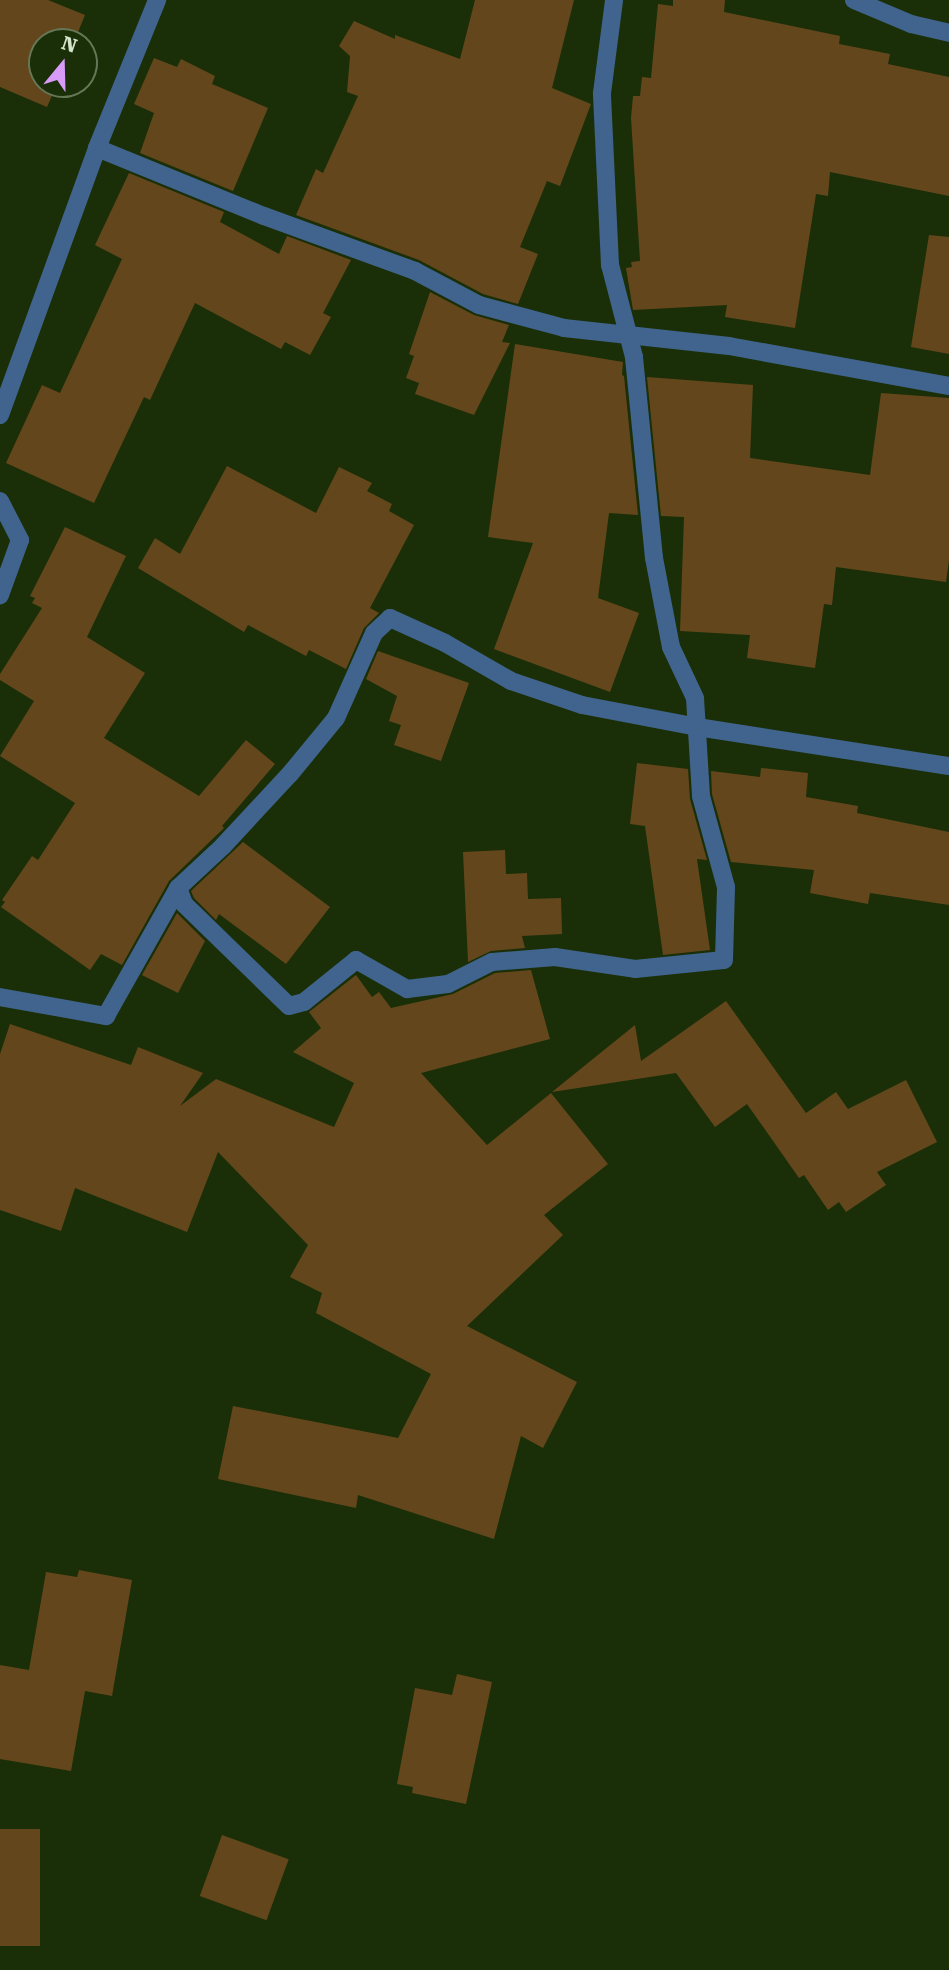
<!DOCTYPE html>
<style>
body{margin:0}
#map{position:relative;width:949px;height:1970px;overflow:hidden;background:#1a2f07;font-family:"Roboto Serif",serif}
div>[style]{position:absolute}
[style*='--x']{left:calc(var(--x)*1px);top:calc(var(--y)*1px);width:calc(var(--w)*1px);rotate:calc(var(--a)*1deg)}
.building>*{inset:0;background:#64461c;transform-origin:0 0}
.minor>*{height:18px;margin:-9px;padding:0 9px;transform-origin:9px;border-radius:9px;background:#40648e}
span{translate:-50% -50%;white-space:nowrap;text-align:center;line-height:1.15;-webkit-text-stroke:5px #1a2f07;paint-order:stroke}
.north{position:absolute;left:28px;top:28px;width:70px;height:70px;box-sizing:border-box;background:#1a2f07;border:2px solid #657756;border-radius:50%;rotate:19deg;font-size:19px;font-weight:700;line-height:28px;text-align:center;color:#d6e4cd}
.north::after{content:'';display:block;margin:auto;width:24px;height:32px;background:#d89bf8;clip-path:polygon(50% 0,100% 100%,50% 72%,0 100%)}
</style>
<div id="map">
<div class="building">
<div style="clip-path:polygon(0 0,48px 0,85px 15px,74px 42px,42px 42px,42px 84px,57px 84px,47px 107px,0 87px)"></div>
<div style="clip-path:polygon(475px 0,574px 0,552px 88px,591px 104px,560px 186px,547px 181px,520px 247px,538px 254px,518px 304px,483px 294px,419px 260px,296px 215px,316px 169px,323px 173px,358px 96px,347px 92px,350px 56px,339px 46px,354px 21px,395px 39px,395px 35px,460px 59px)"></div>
<div style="clip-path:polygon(673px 0,725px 0,724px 12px,840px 36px,839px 44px,890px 54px,888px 64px,949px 77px,949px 196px,830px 172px,828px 196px,816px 194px,795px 328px,725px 317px,727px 305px,633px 310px,626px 268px,632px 267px,631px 262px,640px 261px,631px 118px,633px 96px,640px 96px,642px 77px,651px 78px,658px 4px,673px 6px)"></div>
<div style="clip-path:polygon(154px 58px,177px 67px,181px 59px,215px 76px,212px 84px,268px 108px,233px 191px,140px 153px,154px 113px,134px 104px)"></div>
<div style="clip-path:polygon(129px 173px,224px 212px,220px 222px,279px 254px,287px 236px,351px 260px,323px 313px,331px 317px,310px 355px,285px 342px,281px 349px,195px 303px,150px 400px,144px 397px,94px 503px,6px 463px,42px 385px,60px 393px,122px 259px,95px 245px)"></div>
<div style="clip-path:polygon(929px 235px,949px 237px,949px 354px,911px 347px)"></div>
<div style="clip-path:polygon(430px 292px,474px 315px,509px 325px,502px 342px,510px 343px,474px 415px,415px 394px,419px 383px,406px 378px,414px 356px,409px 354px)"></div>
<div style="clip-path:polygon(515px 344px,623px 362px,622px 375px,624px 376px,638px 515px,609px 513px,598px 598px,639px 613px,610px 692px,494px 649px,533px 543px,488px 537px)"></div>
<div style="clip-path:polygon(647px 377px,753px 385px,750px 458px,870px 475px,881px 393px,949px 398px,949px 560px,946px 582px,836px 567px,832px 605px,824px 604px,815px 668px,747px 658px,750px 635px,680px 631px,684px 517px,661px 516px)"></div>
<div style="clip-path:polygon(227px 466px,316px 513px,339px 467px,372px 483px,367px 491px,392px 504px,389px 511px,414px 525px,370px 608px,379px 613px,364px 628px,346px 669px,309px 650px,306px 656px,248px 625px,244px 632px,138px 568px,155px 538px,180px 554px)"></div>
<div style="clip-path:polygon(65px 527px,126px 556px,87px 637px,145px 673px,104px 738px,199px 796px,246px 740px,275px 764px,222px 826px,224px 828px,169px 881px,122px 965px,101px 954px,90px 970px,1px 907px,5px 902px,2px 900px,32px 856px,38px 860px,75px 803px,0 756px,34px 701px,0 680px,0 674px,42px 608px,32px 603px,35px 598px,30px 596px)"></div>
<div style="clip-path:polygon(378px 651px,469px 683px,441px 761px,394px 745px,401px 725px,389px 721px,397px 696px,366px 679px)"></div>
<div style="clip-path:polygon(637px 763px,688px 769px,690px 799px,707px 860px,697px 859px,710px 950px,663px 955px,645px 826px,630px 824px)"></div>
<div style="clip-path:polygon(761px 768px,808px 773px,806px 797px,858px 806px,857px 813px,949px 832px,949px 905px,870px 893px,868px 904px,810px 893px,814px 870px,731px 862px,712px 794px,711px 771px,760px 777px)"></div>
<div style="clip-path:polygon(243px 842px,330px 907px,286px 964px,219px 914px,216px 920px,194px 898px,191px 891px)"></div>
<div style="clip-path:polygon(505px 850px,506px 874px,527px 873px,528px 899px,561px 898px,562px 934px,522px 936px,525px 948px,491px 951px,468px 962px,463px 852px)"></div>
<div style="clip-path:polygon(177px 913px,205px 941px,178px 993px,142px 975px)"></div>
<div style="clip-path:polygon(531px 970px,550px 1039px,421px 1073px,487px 1145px,551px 1093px,608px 1164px,544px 1215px,563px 1235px,467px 1326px,577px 1382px,543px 1448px,521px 1436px,494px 1539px,358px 1495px,356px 1508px,218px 1479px,233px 1406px,398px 1438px,431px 1374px,316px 1313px,322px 1293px,290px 1277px,308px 1245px,218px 1152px,187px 1232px,75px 1188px,61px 1231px,0 1210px,0 1054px,10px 1024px,131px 1065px,138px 1047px,203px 1073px,180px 1106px,216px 1079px,334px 1127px,354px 1083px,293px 1052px,321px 1028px,309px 1012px,356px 975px,372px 997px,379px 992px,391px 1008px,453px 994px,495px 973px)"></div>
<div style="clip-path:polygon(726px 1001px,806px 1113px,836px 1092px,848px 1109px,906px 1080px,937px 1142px,877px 1172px,886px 1185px,846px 1212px,839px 1202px,828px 1210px,804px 1175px,799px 1178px,747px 1104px,715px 1127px,676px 1073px,552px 1092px,635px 1025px,641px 1061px)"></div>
<div style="clip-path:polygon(79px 1570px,132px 1580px,112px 1696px,85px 1691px,71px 1771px,0 1759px,0 1665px,29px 1670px,46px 1572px,77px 1577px)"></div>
<div style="clip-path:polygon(457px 1674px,492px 1682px,466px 1804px,412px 1793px,413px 1787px,397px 1784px,415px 1688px,452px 1695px)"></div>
<div style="left:0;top:1829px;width:40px;height:117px"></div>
<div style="left:222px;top:1835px;width:71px;height:65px;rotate:20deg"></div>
</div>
<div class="minor">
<div style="--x:854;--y:0;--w:62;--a:22.8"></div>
<div style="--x:911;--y:24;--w:39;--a:13"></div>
<div style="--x:97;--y:148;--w:180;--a:22.2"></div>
<div style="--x:264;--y:216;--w:161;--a:20"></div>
<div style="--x:415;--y:271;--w:72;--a:28"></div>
<div style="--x:479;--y:305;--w:88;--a:15.1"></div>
<div style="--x:564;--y:328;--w:166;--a:6.2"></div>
<div style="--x:729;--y:346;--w:224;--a:10.3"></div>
<div style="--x:0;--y:415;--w:284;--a:-70"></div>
<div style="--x:97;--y:148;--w:160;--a:-67.9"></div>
<div style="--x:0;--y:501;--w:44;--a:62.9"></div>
<div style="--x:20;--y:540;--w:59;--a:110"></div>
<div style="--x:178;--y:888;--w:17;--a:69"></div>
<div style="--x:184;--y:904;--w:146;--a:44.2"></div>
<div style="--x:289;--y:1006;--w:16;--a:-15"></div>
<div style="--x:304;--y:1002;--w:67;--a:-38.9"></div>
<div style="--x:356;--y:960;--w:59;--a:29.6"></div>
<div style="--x:407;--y:989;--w:41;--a:-7"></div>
<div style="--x:448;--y:984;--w:49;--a:-26.6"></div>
<div style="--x:492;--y:962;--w:63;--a:-4.5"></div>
<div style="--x:555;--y:957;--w:81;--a:8.5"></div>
<div style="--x:635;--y:969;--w:89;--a:-5.8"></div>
<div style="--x:724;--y:960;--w:73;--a:-88.4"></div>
<div style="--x:726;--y:887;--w:94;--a:-105.4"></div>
<div style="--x:701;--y:796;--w:98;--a:-93.5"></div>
<div style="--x:695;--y:698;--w:56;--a:-115.2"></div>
<div style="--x:671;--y:647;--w:91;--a:-100.8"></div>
<div style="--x:654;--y:558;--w:202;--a:-95.7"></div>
<div style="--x:634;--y:357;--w:95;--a:-104.6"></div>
<div style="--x:610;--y:265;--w:172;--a:-92.7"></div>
<div style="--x:602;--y:93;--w:94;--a:-82.6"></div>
<div style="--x:0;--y:997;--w:108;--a:10.2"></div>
<div style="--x:106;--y:1016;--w:147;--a:-60.6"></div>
<div style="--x:178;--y:888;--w:62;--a:-43"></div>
<div style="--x:223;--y:846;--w:98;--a:-47.1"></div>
<div style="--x:290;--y:774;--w:72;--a:-50.6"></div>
<div style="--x:336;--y:718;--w:93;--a:-65.9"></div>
<div style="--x:374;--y:633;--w:22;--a:-43"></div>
<div style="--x:390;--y:618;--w:60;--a:24.4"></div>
<div style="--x:445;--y:643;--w:76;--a:29.9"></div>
<div style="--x:511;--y:681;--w:75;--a:18.7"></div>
<div style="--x:582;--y:705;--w:117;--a:10.8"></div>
<div style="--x:697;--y:727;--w:255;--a:8.8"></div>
</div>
<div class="north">N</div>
</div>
